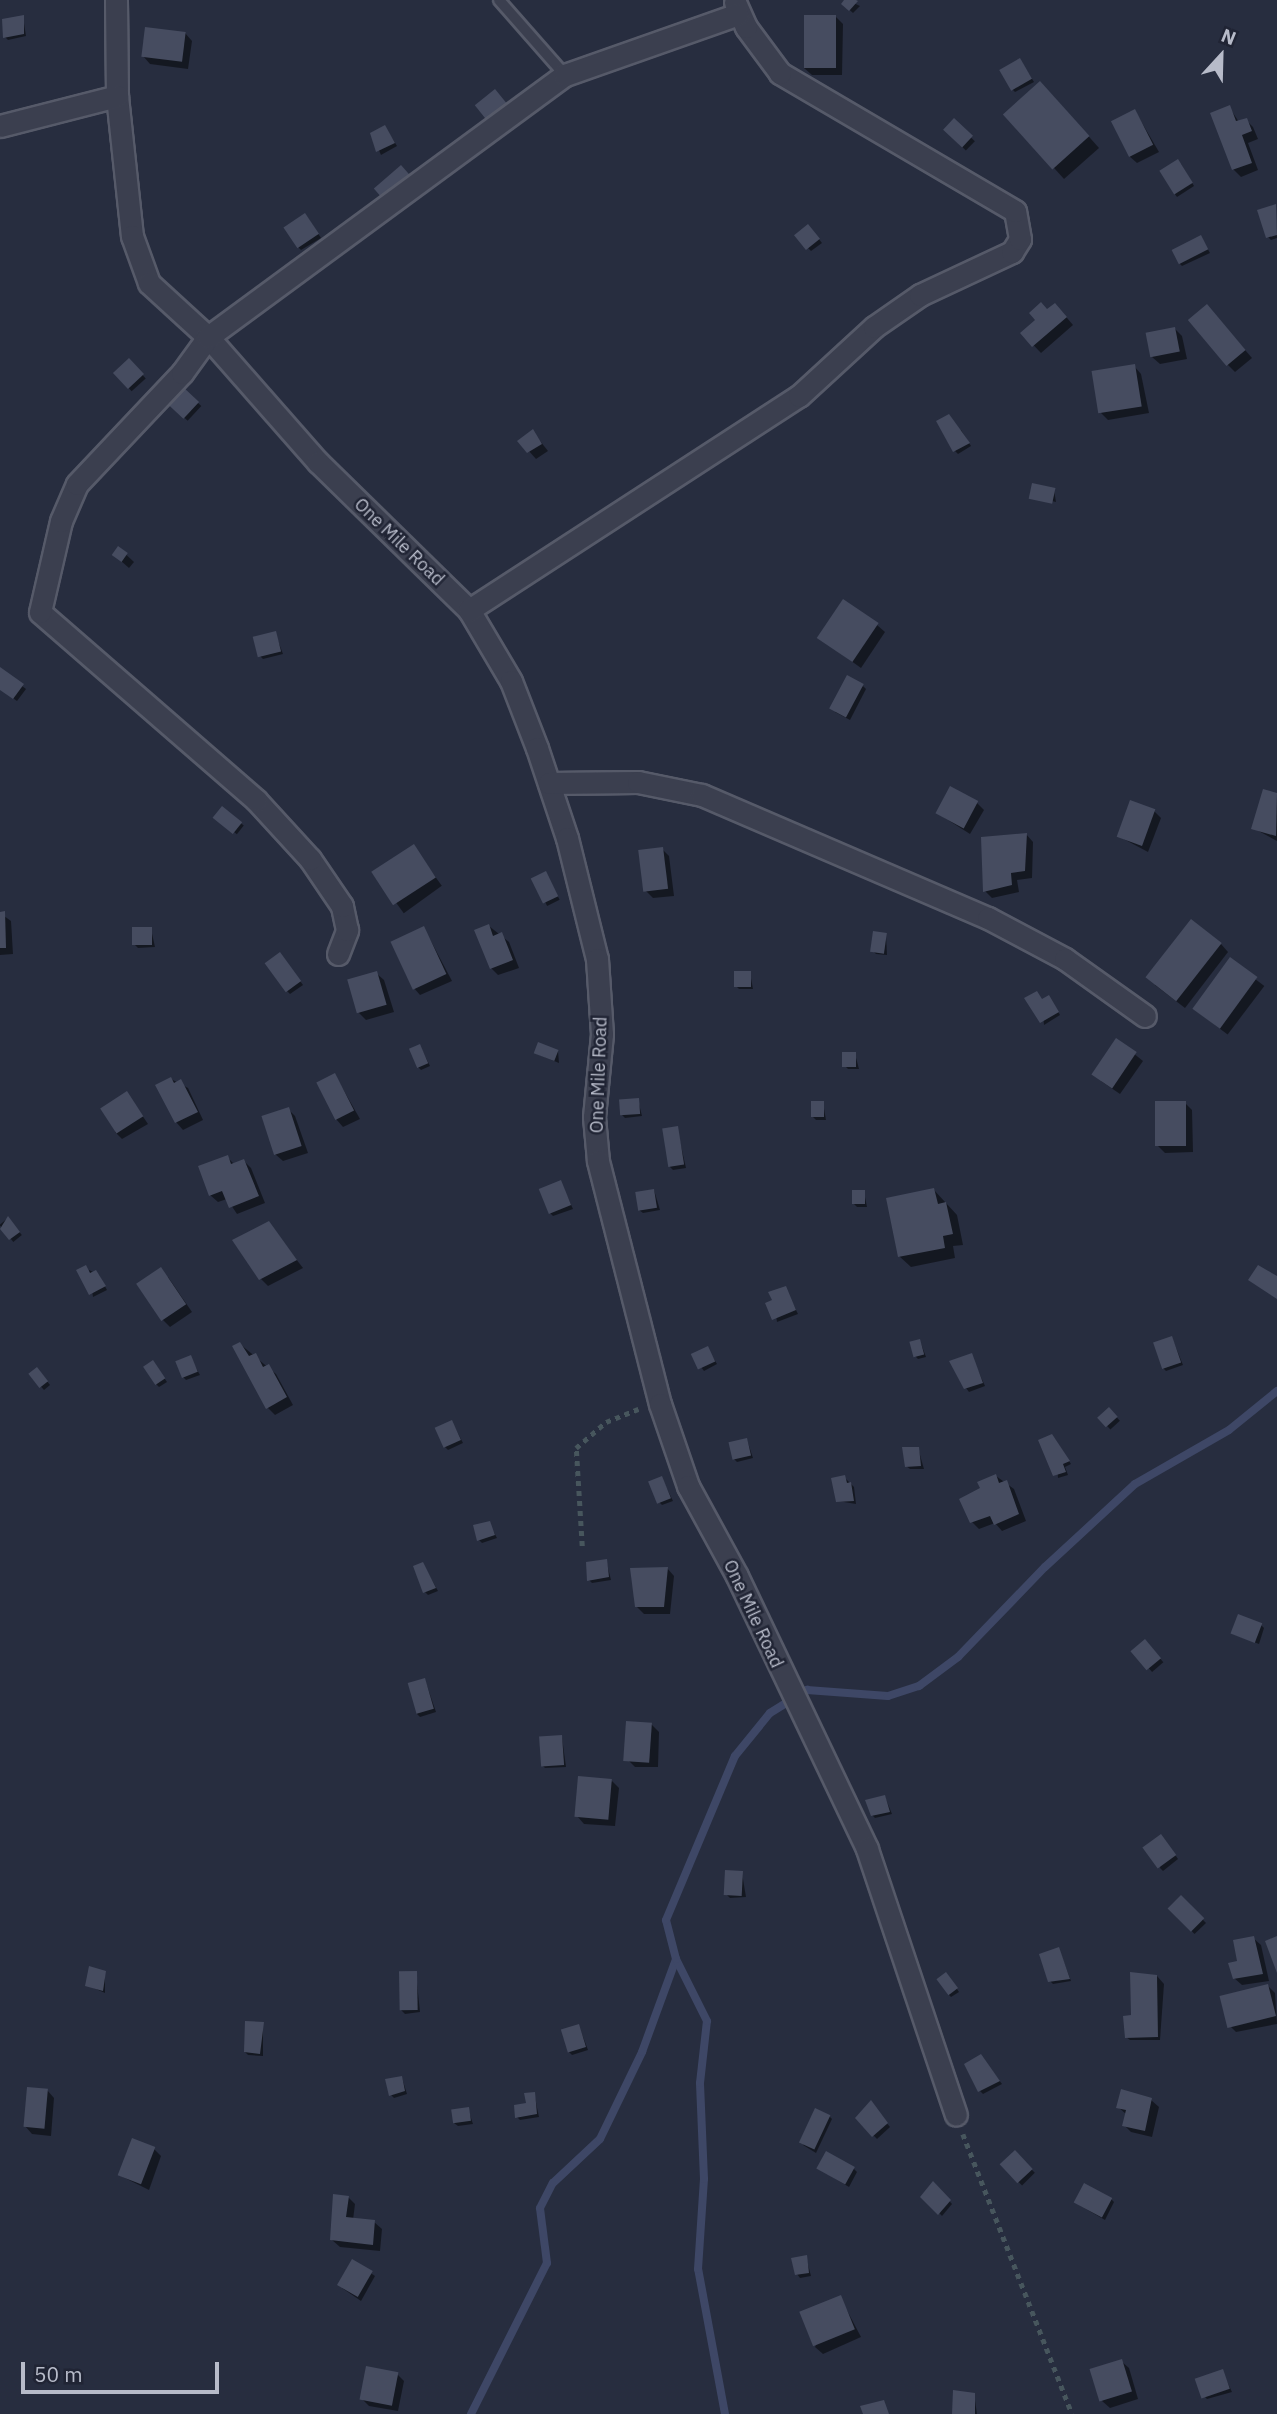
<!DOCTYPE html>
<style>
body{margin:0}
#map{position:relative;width:1277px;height:2414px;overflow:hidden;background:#272d3f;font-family:"IBM Plex Sans",sans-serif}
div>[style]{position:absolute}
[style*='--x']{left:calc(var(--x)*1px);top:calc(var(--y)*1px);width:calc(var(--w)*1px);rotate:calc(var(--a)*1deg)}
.shadow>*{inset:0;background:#0007;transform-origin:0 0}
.stream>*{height:8px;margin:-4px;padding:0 4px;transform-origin:4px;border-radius:4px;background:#3e4766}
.building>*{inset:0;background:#464c60;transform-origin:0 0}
.path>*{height:4.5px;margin-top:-2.25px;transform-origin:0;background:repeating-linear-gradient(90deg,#47565d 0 5px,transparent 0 10px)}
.roads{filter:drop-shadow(2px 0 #565a69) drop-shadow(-2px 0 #565a69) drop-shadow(0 2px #565a69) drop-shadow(0 -2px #565a69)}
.lane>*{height:10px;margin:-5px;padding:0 5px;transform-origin:5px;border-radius:5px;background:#3b3f4f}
.street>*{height:21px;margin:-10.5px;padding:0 10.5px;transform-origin:10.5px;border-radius:10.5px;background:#3b3f4f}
span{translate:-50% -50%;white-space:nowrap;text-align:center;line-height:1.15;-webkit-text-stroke:5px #202434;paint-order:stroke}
.street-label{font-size:18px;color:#b7bbc9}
.north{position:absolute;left:1186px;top:21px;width:70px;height:70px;-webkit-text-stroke:5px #202434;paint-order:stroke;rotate:22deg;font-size:19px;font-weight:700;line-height:28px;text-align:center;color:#b7bbc9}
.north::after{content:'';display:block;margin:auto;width:24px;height:32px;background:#b7bbc9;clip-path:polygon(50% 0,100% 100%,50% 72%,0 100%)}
.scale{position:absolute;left:21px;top:2362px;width:198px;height:32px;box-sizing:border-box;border:4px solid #b7bbc9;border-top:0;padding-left:9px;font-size:21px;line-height:24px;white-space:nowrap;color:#b7bbc9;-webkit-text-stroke:5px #202434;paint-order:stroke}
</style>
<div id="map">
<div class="shadow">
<div style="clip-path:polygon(847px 0,860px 6px,853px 13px,843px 4px)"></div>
<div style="clip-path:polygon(23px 17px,26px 36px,8px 40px,5px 37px)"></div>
<div style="clip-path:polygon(836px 17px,843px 24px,842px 75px,812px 75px,804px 68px)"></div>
<div style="clip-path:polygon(185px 33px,192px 41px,188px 69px,150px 64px,143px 56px)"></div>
<div style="clip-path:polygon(1020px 60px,1034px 82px,1015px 92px,1012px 89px)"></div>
<div style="clip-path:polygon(1051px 94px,1099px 148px,1064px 179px,1005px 114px)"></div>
<div style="clip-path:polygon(1229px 107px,1239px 122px,1246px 120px,1253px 127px,1258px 139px,1248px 143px,1258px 170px,1241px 177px,1233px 169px)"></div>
<div style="clip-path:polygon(1135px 111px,1159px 152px,1137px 163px,1129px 156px)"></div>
<div style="left:954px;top:121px;width:29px;height:13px;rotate:44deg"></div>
<div style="clip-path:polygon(385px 127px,397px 146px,381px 155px,372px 134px)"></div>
<div style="clip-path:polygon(1181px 164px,1194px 186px,1177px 197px,1174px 193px)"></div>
<div style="clip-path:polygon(1275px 206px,1277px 238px,1271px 240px,1268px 237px)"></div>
<div style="clip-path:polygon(308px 218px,321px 238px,301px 250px,298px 247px)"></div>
<div style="clip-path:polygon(811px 229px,822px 243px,811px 251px,808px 248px)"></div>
<div style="clip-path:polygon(1201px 237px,1210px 253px,1182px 266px,1179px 263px)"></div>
<div style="clip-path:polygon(1048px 311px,1062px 312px,1073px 325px,1041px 353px,1022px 333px)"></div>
<div style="clip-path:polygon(1214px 314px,1252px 358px,1235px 372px,1228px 365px)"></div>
<div style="clip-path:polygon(1175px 329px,1182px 336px,1187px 359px,1160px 364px,1152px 357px)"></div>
<div style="left:129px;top:360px;width:25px;height:19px;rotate:48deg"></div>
<div style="clip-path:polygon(1134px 366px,1141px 374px,1149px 413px,1108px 420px,1101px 413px)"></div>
<div style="left:183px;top:389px;width:25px;height:20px;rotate:43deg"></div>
<div style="clip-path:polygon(961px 430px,971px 446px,958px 454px,955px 451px)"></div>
<div style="clip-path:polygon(533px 432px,548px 451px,536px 459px,520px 441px)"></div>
<div style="clip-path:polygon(1054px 490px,1056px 502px,1031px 496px)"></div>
<div style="clip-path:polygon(119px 548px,134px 562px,129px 568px,121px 561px)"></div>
<div style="clip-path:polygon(877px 625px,885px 632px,861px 668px,819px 638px)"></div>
<div style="clip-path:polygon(275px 633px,283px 654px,263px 659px,260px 656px)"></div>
<div style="clip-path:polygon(0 669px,26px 689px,17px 701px,0 689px)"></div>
<div style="clip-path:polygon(863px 686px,866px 689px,850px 720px,835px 712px)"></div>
<div style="clip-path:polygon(1264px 791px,1277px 795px,1277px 841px,1253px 828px)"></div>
<div style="clip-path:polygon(976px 802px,984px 810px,970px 834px,937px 813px)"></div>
<div style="left:222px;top:808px;width:28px;height:11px;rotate:39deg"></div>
<div style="clip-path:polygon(1154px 811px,1161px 818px,1148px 852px,1118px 836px)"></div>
<div style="clip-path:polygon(1026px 834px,1033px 842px,1032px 878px,1017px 880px,1019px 892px,992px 898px,985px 891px)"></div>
<div style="left:413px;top:846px;width:49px;height:47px;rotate:54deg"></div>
<div style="clip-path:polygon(662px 849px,669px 856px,674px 896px,653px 898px,646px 891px)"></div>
<div style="left:546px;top:873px;width:30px;height:14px;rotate:63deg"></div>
<div style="clip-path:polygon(0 913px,11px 921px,13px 954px,0 955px)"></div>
<div style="clip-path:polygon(489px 926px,509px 942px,519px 968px,498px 975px,491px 968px)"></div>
<div style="clip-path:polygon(424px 928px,452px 981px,420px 995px,413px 987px)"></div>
<div style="clip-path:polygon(151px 929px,155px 947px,138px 948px,135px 945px)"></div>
<div style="clip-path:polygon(886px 935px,887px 955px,876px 954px,873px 951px)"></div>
<div style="clip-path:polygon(1221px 944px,1228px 952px,1185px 1008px,1155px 985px)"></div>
<div style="clip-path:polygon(283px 957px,303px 985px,290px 994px,287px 991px)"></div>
<div style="left:1230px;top:960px;width:43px;height:61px;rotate:37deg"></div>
<div style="clip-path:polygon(376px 973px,384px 980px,394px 1012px,366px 1020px,359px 1013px)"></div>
<div style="clip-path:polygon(750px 973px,753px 989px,739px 989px,736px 986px)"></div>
<div style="clip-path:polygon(1042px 1001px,1052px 1001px,1060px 1015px,1044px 1025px)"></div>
<div style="clip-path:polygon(1117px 1040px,1143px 1061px,1120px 1094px,1101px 1081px)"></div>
<div style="clip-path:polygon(420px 1046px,430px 1066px,421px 1070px,418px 1067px)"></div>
<div style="clip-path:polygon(558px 1051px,559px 1063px,537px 1054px)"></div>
<div style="clip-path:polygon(855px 1054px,859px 1069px,848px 1069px,845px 1066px)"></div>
<div style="clip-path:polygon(335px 1075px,360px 1119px,343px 1127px,336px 1119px)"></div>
<div style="clip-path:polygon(171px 1079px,188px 1088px,203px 1120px,183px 1130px,176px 1122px)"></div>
<div style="clip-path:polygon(127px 1093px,148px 1124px,122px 1139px,115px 1132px)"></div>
<div style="clip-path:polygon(638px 1100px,642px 1116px,625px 1118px,622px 1115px)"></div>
<div style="clip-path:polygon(823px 1103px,826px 1120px,816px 1120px,813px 1117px)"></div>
<div style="clip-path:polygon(1185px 1103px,1192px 1110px,1193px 1152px,1165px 1153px,1157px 1145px)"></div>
<div style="clip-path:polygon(288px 1109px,295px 1116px,308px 1153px,283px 1161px,275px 1154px)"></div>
<div style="clip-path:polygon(677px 1128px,686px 1168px,673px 1170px,670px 1167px)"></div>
<div style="clip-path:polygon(227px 1157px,235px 1165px,244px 1161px,251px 1168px,265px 1203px,237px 1214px,227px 1199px,218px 1202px,210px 1195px)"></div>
<div style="clip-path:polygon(561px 1183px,573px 1209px,553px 1216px,550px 1213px)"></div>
<div style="clip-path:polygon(654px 1190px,660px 1210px,643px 1213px,639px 1210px)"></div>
<div style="clip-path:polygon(934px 1190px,957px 1215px,963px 1245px,953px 1246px,955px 1258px,911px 1267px,899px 1256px)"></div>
<div style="clip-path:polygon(864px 1192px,867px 1207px,857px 1207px,854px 1204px)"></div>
<div style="left:8px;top:1218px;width:22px;height:11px;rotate:51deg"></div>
<div style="clip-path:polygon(268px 1223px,303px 1268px,268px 1286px,261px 1279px)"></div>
<div style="clip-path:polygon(89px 1270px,99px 1275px,107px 1290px,93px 1297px)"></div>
<div style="clip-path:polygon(168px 1277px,192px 1312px,170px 1327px,163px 1320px)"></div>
<div style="clip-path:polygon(785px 1288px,798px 1314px,777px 1322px,774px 1301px)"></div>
<div style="clip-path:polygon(1172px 1338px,1183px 1365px,1166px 1371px,1163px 1368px)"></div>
<div style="clip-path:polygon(920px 1341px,926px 1357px,918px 1359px,915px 1356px)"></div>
<div style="clip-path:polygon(240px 1344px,276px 1374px,293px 1405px,275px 1415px,268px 1408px)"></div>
<div style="clip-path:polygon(707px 1348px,717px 1364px,704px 1371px,701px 1367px)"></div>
<div style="clip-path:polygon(971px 1355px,985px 1386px,969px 1392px,966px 1388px)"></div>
<div style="clip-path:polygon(190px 1357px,200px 1375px,186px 1380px,183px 1377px)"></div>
<div style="clip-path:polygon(156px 1366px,167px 1382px,159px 1387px,156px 1384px)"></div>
<div style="clip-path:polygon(40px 1372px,50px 1385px,44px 1390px,30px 1374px)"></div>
<div style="left:1109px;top:1409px;width:16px;height:13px;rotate:47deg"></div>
<div style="clip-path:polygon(452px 1422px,463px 1443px,448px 1450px,445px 1447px)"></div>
<div style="clip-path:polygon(1055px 1439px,1071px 1464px,1065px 1467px,1068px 1475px,1058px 1478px)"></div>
<div style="clip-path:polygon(747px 1440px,753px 1458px,737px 1462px,734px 1459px)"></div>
<div style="clip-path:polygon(918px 1448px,924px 1469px,910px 1469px,906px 1466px)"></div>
<div style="clip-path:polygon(996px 1476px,1014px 1489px,1026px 1521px,1002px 1531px,995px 1523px,979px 1529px,972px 1522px,983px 1489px)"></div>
<div style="clip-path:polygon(844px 1477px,854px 1487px,856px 1504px,838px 1501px)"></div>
<div style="clip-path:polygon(662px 1479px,673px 1501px,662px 1505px,659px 1502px)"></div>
<div style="clip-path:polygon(489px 1523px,497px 1538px,482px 1543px,479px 1540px)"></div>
<div style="clip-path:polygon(606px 1560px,611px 1580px,592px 1583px,589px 1580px)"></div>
<div style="clip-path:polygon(423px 1564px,438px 1591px,428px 1595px,425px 1592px)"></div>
<div style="clip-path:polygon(667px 1568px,674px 1576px,670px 1614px,644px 1614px,637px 1607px)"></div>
<div style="clip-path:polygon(1261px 1625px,1264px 1628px,1259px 1644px,1233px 1634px)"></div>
<div style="left:1145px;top:1641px;width:28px;height:15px;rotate:49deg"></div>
<div style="clip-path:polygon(425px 1680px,436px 1712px,420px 1717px,417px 1714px)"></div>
<div style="clip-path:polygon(651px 1724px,659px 1732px,658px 1767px,635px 1767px,628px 1760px)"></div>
<div style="clip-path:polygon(562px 1737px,566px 1767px,545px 1768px,542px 1765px)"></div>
<div style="clip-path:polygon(612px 1781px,619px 1788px,615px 1826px,584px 1824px,577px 1816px)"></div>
<div style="clip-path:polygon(885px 1797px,892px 1814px,875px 1818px,872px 1815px)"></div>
<div style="clip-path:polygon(1164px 1839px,1178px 1859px,1163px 1871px,1160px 1868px)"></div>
<div style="clip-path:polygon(742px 1873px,746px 1897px,730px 1898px,727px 1895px)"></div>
<div style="left:1181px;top:1897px;width:36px;height:16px;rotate:46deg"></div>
<div style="clip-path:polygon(1253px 1938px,1261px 1945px,1269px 1981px,1242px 1985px,1234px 1978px)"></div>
<div style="clip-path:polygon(1059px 1949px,1071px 1981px,1053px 1984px,1050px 1981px)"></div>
<div style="clip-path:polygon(105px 1972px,105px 1993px,87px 1985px)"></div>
<div style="clip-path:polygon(416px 1973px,420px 2012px,405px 2014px,401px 2010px)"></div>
<div style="clip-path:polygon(1157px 1976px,1164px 1984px,1160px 2040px,1130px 2040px,1126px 2037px)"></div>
<div style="clip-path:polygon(949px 1977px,959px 1992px,951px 1997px,948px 1994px)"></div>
<div style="clip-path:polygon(1268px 1986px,1275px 1993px,1277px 2024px,1236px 2032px,1229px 2025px)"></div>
<div style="clip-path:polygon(263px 2023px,263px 2056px,248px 2055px,245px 2052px)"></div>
<div style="clip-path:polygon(579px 2026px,588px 2050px,572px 2055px,569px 2052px)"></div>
<div style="clip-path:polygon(984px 2060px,1002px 2084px,983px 2094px,980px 2091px)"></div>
<div style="clip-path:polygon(402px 2078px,407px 2094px,394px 2098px,391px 2095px)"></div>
<div style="clip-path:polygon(47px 2090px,54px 2098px,51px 2136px,32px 2134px,25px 2126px)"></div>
<div style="clip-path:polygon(534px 2093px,539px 2117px,520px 2120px,517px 2117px)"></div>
<div style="clip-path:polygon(1151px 2100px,1159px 2107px,1152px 2137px,1131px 2132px,1124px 2125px,1126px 2114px,1118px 2107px)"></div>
<div style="clip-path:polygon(873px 2106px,890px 2127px,877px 2139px,857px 2118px)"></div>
<div style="clip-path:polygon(468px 2109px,473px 2124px,458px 2126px,454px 2123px)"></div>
<div style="clip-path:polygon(829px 2116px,832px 2119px,816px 2153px,803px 2145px)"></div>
<div style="clip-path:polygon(154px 2149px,161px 2156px,149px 2190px,119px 2175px)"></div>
<div style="left:1015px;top:2153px;width:28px;height:18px;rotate:45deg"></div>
<div style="clip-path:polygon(819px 2169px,854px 2169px,857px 2172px,849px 2187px)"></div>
<div style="clip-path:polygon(933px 2183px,952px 2204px,942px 2216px,923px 2196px)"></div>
<div style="clip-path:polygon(348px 2197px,355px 2204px,353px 2220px,374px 2222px,382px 2229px,380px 2251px,340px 2247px,332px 2240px)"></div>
<div style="clip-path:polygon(1111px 2199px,1114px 2202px,1105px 2220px,1079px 2205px)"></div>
<div style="clip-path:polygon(806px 2257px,811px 2276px,800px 2278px,797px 2274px)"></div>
<div style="clip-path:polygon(353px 2261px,375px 2276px,361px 2301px,342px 2288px)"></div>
<div style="clip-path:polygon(840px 2297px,861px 2337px,823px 2354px,815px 2347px)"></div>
<div style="clip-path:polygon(1121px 2361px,1129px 2368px,1138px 2399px,1110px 2408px,1102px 2401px)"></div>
<div style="clip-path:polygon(1222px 2371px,1232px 2392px,1207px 2399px,1204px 2396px)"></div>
<div style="clip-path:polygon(397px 2374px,404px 2381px,398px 2411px,369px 2406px,362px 2399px)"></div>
<div style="clip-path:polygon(974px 2394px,977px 2414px,954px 2414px)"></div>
</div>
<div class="stream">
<div style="--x:471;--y:2414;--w:169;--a:-63.3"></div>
<div style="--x:547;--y:2263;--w:55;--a:-97.3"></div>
<div style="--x:540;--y:2208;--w:28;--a:-63"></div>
<div style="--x:553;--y:2183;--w:64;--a:-43.1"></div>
<div style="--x:600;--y:2139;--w:97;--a:-64.2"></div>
<div style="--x:642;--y:2052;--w:99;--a:-69.9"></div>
<div style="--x:725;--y:2414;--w:147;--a:-100.5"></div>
<div style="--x:698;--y:2269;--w:90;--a:-86.2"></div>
<div style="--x:704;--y:2179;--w:96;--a:-92.4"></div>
<div style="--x:700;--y:2083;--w:62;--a:-83.6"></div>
<div style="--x:707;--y:2021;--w:69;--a:-116.6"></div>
<div style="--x:676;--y:1959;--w:40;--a:-104.4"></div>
<div style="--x:666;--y:1920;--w:178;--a:-67.2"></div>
<div style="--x:735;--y:1756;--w:55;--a:-50.9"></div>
<div style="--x:770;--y:1713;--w:44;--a:-31.9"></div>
<div style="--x:807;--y:1690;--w:81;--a:4.2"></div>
<div style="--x:888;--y:1696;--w:33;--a:-18"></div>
<div style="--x:919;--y:1686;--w:49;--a:-36.6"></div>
<div style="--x:958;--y:1657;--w:125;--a:-46"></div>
<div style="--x:1045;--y:1567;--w:122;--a:-42.7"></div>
<div style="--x:1135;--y:1484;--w:108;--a:-29.9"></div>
<div style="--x:1229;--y:1430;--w:62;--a:-39.1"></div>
</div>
<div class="building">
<div style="clip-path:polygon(844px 0,856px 0,858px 1px,849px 11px,841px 4px)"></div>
<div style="clip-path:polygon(24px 15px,24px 34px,3px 38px,2px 19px)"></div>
<div style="left:804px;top:15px;width:32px;height:53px"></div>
<div style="left:145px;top:27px;width:41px;height:30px;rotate:7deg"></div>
<div style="left:1020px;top:58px;width:24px;height:24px;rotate:60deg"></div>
<div style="left:1040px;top:81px;width:74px;height:50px;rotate:48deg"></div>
<div style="left:495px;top:89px;width:21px;height:26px;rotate:51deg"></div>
<div style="clip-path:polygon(1230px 105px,1236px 121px,1247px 118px,1252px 131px,1242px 135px,1252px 163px,1232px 170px,1210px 113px)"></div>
<div style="left:1135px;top:109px;width:40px;height:27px;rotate:63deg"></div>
<div style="left:954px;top:118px;width:26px;height:16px;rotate:43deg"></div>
<div style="clip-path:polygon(385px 125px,395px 143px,376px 152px,370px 133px)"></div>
<div style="left:1178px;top:159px;width:28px;height:22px;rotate:58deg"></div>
<div style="left:401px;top:165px;width:18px;height:36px;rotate:49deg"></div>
<div style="clip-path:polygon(1276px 204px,1277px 235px,1266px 238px,1257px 210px)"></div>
<div style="left:305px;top:213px;width:25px;height:26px;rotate:56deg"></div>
<div style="left:808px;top:224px;width:19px;height:18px;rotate:51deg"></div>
<div style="left:1201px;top:235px;width:16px;height:33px;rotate:63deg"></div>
<div style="clip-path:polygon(1041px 302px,1047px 309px,1055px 303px,1067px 317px,1032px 347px,1020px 333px,1035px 320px,1029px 313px)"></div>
<div style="left:1207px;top:304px;width:60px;height:25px;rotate:50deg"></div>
<div style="left:1175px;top:327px;width:25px;height:30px;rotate:79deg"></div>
<div style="left:129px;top:358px;width:22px;height:22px;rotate:47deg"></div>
<div style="left:1135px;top:364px;width:43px;height:44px;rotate:81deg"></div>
<div style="left:183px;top:387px;width:22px;height:23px;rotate:43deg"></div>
<div style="clip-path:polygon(949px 414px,970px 443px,953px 452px,936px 421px)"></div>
<div style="clip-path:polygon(533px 429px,542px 444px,527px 453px,517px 441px)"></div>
<div style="left:1032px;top:483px;width:24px;height:16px;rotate:12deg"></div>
<div style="left:118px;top:546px;width:12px;height:11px;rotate:35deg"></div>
<div style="left:843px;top:599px;width:43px;height:47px;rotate:34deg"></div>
<div style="left:276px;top:631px;width:21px;height:24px;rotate:76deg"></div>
<div style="clip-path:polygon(0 667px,24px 684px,13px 699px,0 690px)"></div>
<div style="left:847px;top:675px;width:19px;height:38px;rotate:28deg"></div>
<div style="left:950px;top:786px;width:32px;height:31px;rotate:28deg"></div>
<div style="clip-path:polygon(1263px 789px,1277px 793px,1276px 836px,1251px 829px)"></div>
<div style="left:1130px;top:800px;width:27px;height:39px;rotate:20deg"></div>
<div style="left:222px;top:806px;width:26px;height:15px;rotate:39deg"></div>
<div style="clip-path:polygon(1027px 833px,1025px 871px,1011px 873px,1012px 885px,983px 892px,981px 837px)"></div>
<div style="left:414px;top:844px;width:40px;height:51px;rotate:57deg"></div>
<div style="left:663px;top:847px;width:42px;height:25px;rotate:83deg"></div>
<div style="left:546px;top:871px;width:28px;height:17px;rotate:64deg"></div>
<div style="clip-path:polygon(5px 911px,6px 948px,0 948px,0 912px)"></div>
<div style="left:1191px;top:919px;width:39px;height:74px;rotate:38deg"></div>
<div style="clip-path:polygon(489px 924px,493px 936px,502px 932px,513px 960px,490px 969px,474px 930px)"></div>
<div style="left:424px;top:926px;width:53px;height:37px;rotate:65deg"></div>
<div style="left:132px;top:927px;width:20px;height:18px"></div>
<div style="left:873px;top:931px;width:14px;height:21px;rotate:8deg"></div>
<div style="left:280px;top:952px;width:36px;height:19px;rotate:54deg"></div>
<div style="left:1230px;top:957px;width:34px;height:64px;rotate:36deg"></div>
<div style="left:377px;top:971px;width:35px;height:31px;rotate:74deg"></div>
<div style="left:734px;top:971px;width:17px;height:16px"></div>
<div style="clip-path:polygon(1037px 991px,1042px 999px,1049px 995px,1059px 1012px,1040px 1023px,1024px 998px)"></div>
<div style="left:1116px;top:1038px;width:25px;height:44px;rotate:34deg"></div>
<div style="left:538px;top:1042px;width:22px;height:12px;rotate:21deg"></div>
<div style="left:420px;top:1044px;width:21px;height:12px;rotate:67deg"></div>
<div style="left:842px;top:1052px;width:14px;height:15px"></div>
<div style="left:335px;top:1073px;width:42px;height:21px;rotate:63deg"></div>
<div style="clip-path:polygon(171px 1077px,174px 1083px,181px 1079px,198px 1112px,175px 1123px,155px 1085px)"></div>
<div style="left:127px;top:1091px;width:30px;height:32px;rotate:57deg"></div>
<div style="left:639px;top:1098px;width:16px;height:20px;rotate:86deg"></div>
<div style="left:811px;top:1101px;width:13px;height:16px"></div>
<div style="left:1186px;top:1101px;width:45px;height:31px;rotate:90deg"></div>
<div style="left:289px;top:1107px;width:41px;height:29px;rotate:72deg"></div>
<div style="left:678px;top:1126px;width:39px;height:16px;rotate:81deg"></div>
<div style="clip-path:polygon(228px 1155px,231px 1164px,244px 1159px,259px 1196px,229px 1208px,222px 1191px,209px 1196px,198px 1166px)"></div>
<div style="left:561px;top:1180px;width:27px;height:24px;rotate:68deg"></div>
<div style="clip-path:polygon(934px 1188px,938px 1204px,946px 1202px,953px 1234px,943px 1236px,945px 1248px,898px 1257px,886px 1198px)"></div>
<div style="left:654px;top:1189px;width:19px;height:19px;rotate:81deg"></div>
<div style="left:852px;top:1190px;width:13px;height:14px"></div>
<div style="clip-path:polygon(8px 1216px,20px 1232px,9px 1240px,0 1229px)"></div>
<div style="clip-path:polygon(269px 1221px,297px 1260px,259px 1280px,232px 1240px)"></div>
<div style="clip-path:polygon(86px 1265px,90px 1273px,96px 1270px,106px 1286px,89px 1295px,76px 1270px)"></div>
<div style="clip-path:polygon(1258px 1265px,1277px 1276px,1277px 1299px,1248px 1280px)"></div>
<div style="left:161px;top:1267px;width:45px;height:30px;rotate:56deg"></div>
<div style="clip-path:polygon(786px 1286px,796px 1310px,772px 1320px,765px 1303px,772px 1300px,768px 1292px)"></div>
<div style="left:1172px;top:1336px;width:28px;height:20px;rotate:71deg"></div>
<div style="left:920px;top:1339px;width:16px;height:11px;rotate:75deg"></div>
<div style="clip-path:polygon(240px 1342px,249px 1356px,256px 1353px,263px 1367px,269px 1364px,287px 1397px,266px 1409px,232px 1346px)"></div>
<div style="left:708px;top:1346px;width:17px;height:19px;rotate:65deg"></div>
<div style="clip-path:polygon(972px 1353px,983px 1383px,964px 1389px,949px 1361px)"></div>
<div style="left:191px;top:1355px;width:18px;height:17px;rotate:68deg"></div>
<div style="left:153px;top:1360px;width:22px;height:12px;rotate:56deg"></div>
<div style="left:37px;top:1367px;width:18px;height:11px;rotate:52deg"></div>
<div style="left:1109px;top:1407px;width:13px;height:16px;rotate:48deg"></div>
<div style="left:452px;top:1420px;width:22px;height:19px;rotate:66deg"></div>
<div style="clip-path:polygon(1052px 1434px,1070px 1461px,1063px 1464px,1066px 1472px,1053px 1476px,1038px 1440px)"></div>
<div style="left:747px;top:1438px;width:18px;height:19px;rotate:77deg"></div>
<div style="clip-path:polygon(902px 1447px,919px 1447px,921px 1466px,905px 1467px)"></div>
<div style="clip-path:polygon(996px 1474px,999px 1483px,1007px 1480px,1019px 1514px,994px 1525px,990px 1516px,970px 1523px,959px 1499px,980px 1488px,977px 1482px)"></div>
<div style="clip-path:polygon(845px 1475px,847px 1483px,851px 1482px,854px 1501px,836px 1502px,831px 1478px)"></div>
<div style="left:662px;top:1476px;width:24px;height:15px;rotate:68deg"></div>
<div style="clip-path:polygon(490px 1521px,495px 1535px,477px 1541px,473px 1525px)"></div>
<div style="clip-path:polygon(607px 1559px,609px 1577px,587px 1581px,586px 1562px)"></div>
<div style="clip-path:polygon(423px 1562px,436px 1588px,423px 1593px,413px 1566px)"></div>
<div style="clip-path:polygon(668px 1567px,664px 1607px,635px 1607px,630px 1568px)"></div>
<div style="left:1238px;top:1614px;width:26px;height:21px;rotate:21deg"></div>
<div style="left:1145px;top:1639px;width:25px;height:19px;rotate:50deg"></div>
<div style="left:425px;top:1678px;width:32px;height:18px;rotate:74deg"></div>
<div style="left:626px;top:1721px;width:26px;height:40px;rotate:4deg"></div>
<div style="left:562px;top:1735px;width:30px;height:23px;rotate:86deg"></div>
<div style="left:578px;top:1776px;width:34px;height:41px;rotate:5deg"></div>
<div style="clip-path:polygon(885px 1795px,890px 1812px,871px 1816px,865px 1800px)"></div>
<div style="left:1161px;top:1834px;width:26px;height:23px;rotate:54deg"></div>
<div style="left:725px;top:1870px;width:18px;height:25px;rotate:3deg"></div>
<div style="left:1181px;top:1895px;width:33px;height:19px;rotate:45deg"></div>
<div style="clip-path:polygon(1254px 1936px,1263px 1974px,1233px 1979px,1228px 1963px,1237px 1961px,1233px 1940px)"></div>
<div style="clip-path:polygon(1277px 1936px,1277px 1973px,1265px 1941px)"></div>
<div style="clip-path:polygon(1059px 1947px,1070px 1979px,1048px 1982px,1039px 1954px)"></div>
<div style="clip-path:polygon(89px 1966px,106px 1971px,103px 1991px,85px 1986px)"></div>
<div style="left:417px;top:1971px;width:39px;height:18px;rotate:89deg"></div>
<div style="left:946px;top:1972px;width:20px;height:12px;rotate:53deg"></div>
<div style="clip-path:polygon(1130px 1972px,1157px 1975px,1158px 2037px,1125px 2038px,1123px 2016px,1131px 2015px)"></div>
<div style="left:1268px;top:1984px;width:33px;height:50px;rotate:76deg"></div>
<div style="clip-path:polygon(245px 2021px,264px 2022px,260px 2054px,244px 2052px)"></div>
<div style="left:579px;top:2024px;width:24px;height:19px;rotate:73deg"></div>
<div style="clip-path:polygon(981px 2054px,1000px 2081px,978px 2092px,964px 2064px)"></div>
<div style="clip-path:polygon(402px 2076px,405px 2091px,389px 2096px,385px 2079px)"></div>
<div style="left:27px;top:2087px;width:21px;height:40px;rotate:5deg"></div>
<div style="clip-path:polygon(1121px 2089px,1152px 2098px,1145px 2131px,1122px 2126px,1126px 2110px,1116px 2108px)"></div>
<div style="clip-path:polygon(535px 2092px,537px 2114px,515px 2118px,514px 2105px,526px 2103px,524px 2093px)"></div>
<div style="clip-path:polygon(871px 2100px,888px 2123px,872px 2137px,855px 2118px)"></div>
<div style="left:469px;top:2107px;width:14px;height:18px;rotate:82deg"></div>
<div style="left:815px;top:2108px;width:17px;height:38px;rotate:25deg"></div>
<div style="left:132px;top:2138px;width:25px;height:40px;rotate:21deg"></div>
<div style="left:1015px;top:2150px;width:26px;height:21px;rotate:47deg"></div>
<div style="left:826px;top:2151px;width:33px;height:20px;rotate:29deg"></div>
<div style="clip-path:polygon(933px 2181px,951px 2200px,938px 2215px,920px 2197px)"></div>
<div style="left:1084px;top:2183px;width:32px;height:22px;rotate:28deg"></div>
<div style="clip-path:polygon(333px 2194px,349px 2196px,346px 2217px,375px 2220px,373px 2245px,330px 2240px)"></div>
<div style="clip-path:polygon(807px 2255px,809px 2273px,795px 2275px,791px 2258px)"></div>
<div style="left:352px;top:2259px;width:24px;height:30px;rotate:30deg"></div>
<div style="left:841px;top:2295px;width:37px;height:45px;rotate:68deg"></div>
<div style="left:1122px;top:2359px;width:34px;height:34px;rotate:73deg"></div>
<div style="left:366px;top:2366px;width:33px;height:34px;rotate:11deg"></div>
<div style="left:1223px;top:2369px;width:21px;height:30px;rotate:71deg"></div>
<div style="clip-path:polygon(953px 2390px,975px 2393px,975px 2414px,952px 2414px)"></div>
<div style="clip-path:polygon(884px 2400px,889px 2414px,863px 2414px,860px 2406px)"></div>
</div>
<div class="path">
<div style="--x:582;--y:1546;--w:98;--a:-93.5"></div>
<div style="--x:576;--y:1448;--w:40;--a:-41"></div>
<div style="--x:606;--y:1422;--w:35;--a:-22"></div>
<div style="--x:963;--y:2134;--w:300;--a:68.7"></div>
</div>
<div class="roads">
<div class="lane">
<div style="--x:499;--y:0;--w:100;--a:48.7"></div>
</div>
<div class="street">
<div style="--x:116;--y:0;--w:96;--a:89.4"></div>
<div style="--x:117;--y:96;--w:141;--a:83.9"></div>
<div style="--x:132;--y:236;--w:50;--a:70.1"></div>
<div style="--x:149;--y:283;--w:80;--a:42.5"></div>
<div style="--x:208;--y:337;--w:167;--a:48.7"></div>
<div style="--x:318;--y:462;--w:211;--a:44.4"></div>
<div style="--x:469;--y:610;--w:82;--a:59.4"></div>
<div style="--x:511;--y:681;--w:72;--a:68.8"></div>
<div style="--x:537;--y:748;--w:95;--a:71.6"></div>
<div style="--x:567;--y:838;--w:125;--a:76.1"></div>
<div style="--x:597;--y:959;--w:75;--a:86.2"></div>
<div style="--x:602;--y:1034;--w:83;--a:95.5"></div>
<div style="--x:594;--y:1117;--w:44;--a:84.8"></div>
<div style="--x:598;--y:1161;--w:251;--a:75.7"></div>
<div style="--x:660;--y:1404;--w:87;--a:71.1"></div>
<div style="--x:688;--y:1486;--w:102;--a:61.4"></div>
<div style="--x:737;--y:1576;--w:302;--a:64.5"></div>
<div style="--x:867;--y:1849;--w:280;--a:71.5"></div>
<div style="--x:0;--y:126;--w:121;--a:-14.4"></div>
<div style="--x:469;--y:610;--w:393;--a:-33"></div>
<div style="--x:799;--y:396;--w:102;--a:-42.6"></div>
<div style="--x:874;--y:327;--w:56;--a:-34.8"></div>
<div style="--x:920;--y:295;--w:102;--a:-25.1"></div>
<div style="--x:1012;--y:252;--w:15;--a:-58"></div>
<div style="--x:1020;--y:239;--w:28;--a:-100"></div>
<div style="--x:1015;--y:211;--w:273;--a:-149.6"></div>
<div style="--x:780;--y:73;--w:57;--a:-126.5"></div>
<div style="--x:746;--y:27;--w:27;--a:-114"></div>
<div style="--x:549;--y:783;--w:89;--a:-0.6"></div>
<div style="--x:638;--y:782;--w:65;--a:11.5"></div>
<div style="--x:702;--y:795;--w:311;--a:23.3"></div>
<div style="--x:988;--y:918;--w:87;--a:28"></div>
<div style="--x:1065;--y:959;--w:98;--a:35.5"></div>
<div style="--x:338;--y:954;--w:26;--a:-69"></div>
<div style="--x:347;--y:930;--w:25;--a:-102"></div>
<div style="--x:342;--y:906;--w:57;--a:-124.2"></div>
<div style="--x:310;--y:859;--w:80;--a:-132.5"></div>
<div style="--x:256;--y:800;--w:286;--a:-139"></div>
<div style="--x:40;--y:612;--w:93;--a:-77"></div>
<div style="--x:61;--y:521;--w:40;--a:-66.6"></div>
<div style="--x:77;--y:484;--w:153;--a:-46.6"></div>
<div style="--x:182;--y:373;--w:44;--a:-54.2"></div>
<div style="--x:208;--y:337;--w:443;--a:-36.3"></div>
<div style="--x:565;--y:75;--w:183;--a:-19.4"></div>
</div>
</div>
<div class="street-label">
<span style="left:399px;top:542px;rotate:44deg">One Mile Road</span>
<span style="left:599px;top:1075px;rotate:-88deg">One Mile Road</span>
<span style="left:753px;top:1614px;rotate:65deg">One Mile Road</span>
</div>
<div class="north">N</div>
<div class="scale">50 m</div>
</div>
